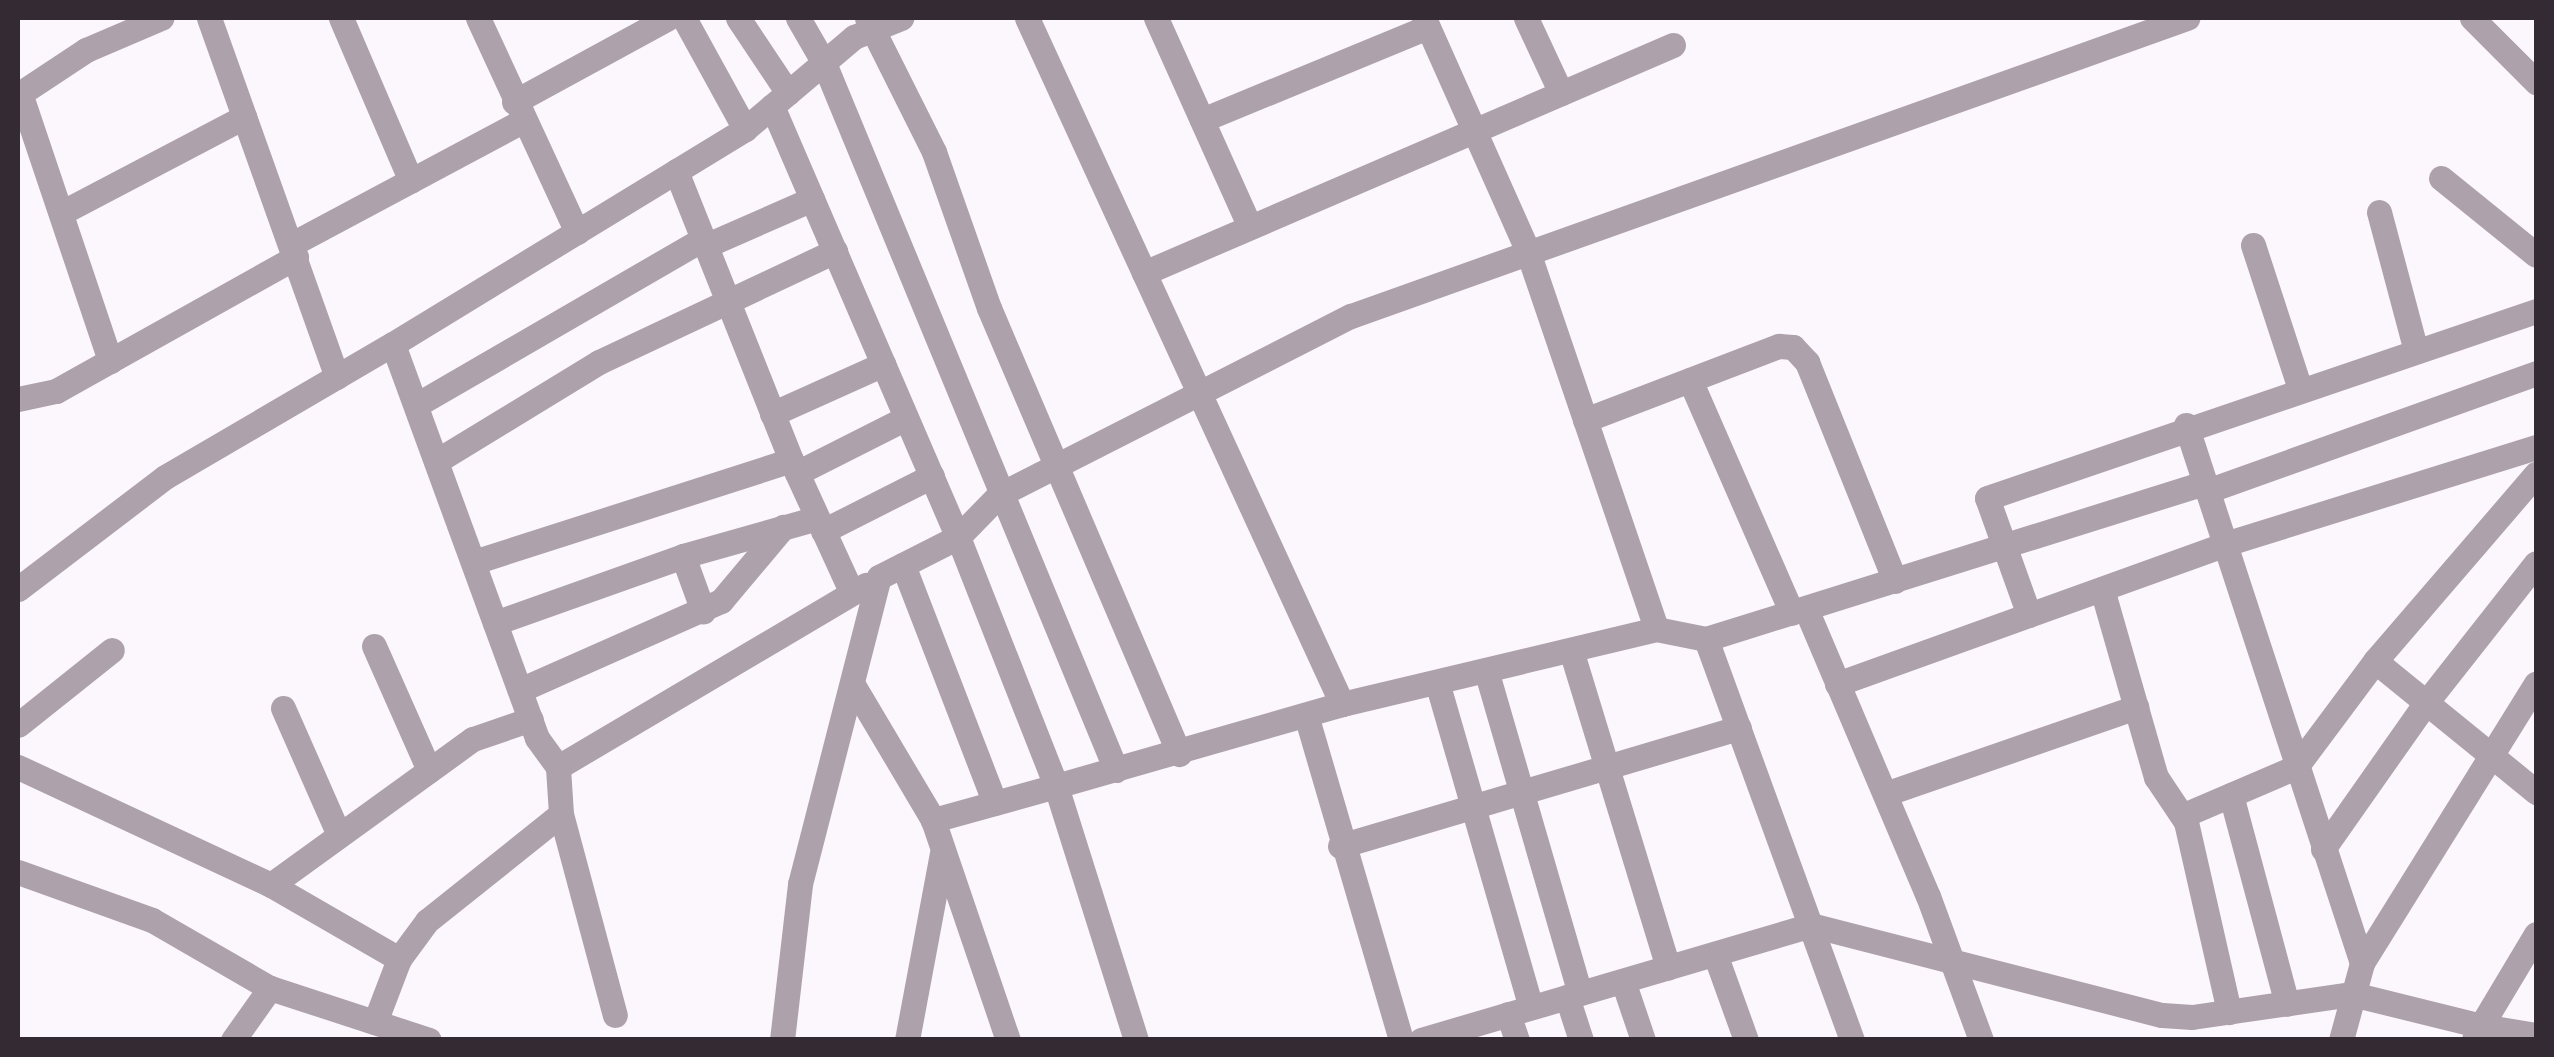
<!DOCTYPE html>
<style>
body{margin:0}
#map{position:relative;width:2554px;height:1057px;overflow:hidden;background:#fcf7fc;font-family:Roboto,sans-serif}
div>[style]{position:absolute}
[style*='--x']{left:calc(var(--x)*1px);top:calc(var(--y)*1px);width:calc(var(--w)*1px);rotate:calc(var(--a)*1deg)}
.minor>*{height:25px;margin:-12.5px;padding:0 12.5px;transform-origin:12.5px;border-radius:12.5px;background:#ada1ac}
span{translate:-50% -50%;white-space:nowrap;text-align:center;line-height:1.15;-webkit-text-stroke:8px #fcf7fc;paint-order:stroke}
.frame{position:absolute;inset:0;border:20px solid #342a33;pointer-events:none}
</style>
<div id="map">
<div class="minor">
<div style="--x:209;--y:18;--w:381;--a:70.4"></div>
<div style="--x:341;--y:18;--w:177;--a:66.8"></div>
<div style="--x:478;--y:18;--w:236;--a:65.2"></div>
<div style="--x:684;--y:18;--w:127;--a:61.2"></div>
<div style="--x:738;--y:18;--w:90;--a:56.3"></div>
<div style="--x:798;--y:18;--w:52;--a:60"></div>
<div style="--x:824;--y:63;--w:765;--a:67.56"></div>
<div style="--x:867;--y:18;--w:150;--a:63.4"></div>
<div style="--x:934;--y:152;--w:165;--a:70.6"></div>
<div style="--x:989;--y:308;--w:485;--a:66.9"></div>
<div style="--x:1027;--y:18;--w:755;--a:65.34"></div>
<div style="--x:1156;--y:18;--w:229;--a:65.8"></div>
<div style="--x:1424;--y:18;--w:253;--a:66"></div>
<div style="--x:1527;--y:249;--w:401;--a:71.2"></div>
<div style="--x:1526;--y:18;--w:83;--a:65"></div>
<div style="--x:2472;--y:18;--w:91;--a:45"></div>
<div style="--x:20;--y:93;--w:283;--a:71.4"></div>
<div style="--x:18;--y:95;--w:82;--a:-33.5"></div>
<div style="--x:86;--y:50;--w:82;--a:-23.1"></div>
<div style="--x:514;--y:102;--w:175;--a:-28.6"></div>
<div style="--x:772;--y:106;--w:469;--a:66.7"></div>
<div style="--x:958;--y:537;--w:268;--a:68.5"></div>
<div style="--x:1056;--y:786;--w:128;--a:164.5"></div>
<div style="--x:1202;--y:120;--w:244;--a:-22.4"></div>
<div style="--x:676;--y:171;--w:311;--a:68.3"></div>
<div style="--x:791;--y:460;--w:146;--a:65.4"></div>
<div style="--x:2441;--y:178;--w:122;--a:39"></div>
<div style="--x:2379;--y:212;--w:144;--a:75.1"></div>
<div style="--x:61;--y:213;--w:207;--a:-27.7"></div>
<div style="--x:292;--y:244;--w:261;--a:-28.1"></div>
<div style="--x:2253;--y:245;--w:151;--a:71.9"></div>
<div style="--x:705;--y:246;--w:117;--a:-23.7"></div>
<div style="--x:1144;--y:273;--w:576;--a:-23.32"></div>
<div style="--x:1690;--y:380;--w:254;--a:66.4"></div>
<div style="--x:18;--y:399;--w:39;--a:-12"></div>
<div style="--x:56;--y:391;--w:275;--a:-29.2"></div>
<div style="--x:418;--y:404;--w:329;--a:-30.1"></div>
<div style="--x:772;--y:414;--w:122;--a:-24.2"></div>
<div style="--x:1585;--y:420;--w:208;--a:-20.9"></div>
<div style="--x:1779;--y:346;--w:14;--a:4"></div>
<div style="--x:1793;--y:347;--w:21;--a:47"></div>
<div style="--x:1807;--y:362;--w:236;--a:68.1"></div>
<div style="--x:2186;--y:425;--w:566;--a:71.89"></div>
<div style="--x:440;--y:459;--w:186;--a:-31.4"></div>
<div style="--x:599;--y:362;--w:261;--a:-25.2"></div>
<div style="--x:797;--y:473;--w:122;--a:-26.8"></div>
<div style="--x:2207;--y:491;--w:350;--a:-19.7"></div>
<div style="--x:823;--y:531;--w:122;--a:-26.8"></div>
<div style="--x:683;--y:556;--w:59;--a:70"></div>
<div style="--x:474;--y:562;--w:333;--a:-17.8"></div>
<div style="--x:903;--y:565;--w:255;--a:68.9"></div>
<div style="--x:18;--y:589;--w:185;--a:-37.3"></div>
<div style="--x:165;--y:477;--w:264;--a:-30.3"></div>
<div style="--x:2102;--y:589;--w:196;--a:74"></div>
<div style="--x:2156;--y:777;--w:54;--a:56.3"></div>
<div style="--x:2186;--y:822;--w:195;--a:77.2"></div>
<div style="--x:1806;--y:609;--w:312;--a:67"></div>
<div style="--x:1928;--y:896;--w:153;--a:69.8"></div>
<div style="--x:2029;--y:615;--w:124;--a:-109.7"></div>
<div style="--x:1987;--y:498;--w:580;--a:-18.81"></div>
<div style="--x:495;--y:623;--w:200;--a:-19.6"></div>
<div style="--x:683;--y:556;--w:139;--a:-15.8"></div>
<div style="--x:1706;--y:639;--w:522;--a:-17.39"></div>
<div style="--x:374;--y:646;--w:136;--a:66.1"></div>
<div style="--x:1571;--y:650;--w:332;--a:73"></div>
<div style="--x:2375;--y:661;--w:208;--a:39.1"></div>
<div style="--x:1486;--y:670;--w:336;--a:73.8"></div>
<div style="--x:1437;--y:682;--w:338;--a:73.9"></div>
<div style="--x:1837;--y:684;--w:412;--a:-19.8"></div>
<div style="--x:2225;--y:544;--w:326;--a:-17.3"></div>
<div style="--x:853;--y:685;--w:157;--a:59.3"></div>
<div style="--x:933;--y:820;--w:232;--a:71.2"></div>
<div style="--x:520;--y:690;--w:220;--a:-23.9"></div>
<div style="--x:721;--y:601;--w:97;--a:-50"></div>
<div style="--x:283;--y:708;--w:139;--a:66.2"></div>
<div style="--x:1306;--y:715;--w:339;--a:73.7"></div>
<div style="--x:18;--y:725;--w:120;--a:-38.6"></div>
<div style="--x:18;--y:767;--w:279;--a:25"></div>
<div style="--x:271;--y:885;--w:148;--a:30"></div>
<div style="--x:558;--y:767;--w:358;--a:-30.6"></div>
<div style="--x:1885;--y:794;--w:266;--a:-19.1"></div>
<div style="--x:2231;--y:795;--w:216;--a:75"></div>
<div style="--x:561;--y:814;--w:208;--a:75"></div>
<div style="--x:2184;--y:815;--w:122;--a:-23.2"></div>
<div style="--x:2296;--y:767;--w:132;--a:-53.3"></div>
<div style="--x:2375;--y:661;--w:247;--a:-49.3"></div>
<div style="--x:1340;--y:846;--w:416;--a:-16.5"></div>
<div style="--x:2323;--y:849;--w:177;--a:-54.9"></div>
<div style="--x:2425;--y:704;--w:179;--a:-51.8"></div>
<div style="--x:18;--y:872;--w:142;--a:19.7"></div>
<div style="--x:152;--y:920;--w:136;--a:30"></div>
<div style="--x:270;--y:988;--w:167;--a:18.1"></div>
<div style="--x:271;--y:885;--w:249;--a:-35.9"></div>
<div style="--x:473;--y:739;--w:61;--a:-19"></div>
<div style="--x:2536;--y:934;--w:107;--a:120.9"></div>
<div style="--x:2481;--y:1026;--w:56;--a:9.3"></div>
<div style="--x:1715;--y:954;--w:91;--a:70.2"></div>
<div style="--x:1623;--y:981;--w:62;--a:71.3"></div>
<div style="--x:1567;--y:997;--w:45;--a:72"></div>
<div style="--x:1508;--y:1014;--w:28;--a:71"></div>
<div style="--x:375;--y:1022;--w:67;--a:-69.1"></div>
<div style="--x:399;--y:959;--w:47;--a:-53.6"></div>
<div style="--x:427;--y:921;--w:171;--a:-38.6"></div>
<div style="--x:561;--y:814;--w:47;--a:-93.7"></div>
<div style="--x:558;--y:767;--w:36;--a:-126"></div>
<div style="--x:537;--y:738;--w:419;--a:-110.1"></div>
<div style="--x:393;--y:344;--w:412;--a:-31.4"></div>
<div style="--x:745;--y:129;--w:143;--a:-40.2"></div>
<div style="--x:854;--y:37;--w:51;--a:-22"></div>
<div style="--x:233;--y:1040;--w:64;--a:-54.6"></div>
<div style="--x:782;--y:1040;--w:157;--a:-83.4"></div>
<div style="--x:800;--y:884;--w:317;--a:-75.6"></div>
<div style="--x:879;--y:577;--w:89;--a:-26.9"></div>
<div style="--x:958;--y:537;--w:59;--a:-45.7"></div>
<div style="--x:999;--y:495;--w:395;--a:-27"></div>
<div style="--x:1351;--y:316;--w:888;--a:-19.62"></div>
<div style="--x:907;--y:1040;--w:190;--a:-79.4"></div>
<div style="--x:1136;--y:1040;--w:266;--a:-107.5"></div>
<div style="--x:1056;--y:786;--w:298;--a:-16"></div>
<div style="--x:1342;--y:704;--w:323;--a:-13.4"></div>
<div style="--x:1656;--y:629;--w:51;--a:11.3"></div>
<div style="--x:1706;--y:639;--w:427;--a:70"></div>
<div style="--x:1421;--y:1040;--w:407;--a:-16.4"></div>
<div style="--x:1811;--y:925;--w:362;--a:14.4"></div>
<div style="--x:2162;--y:1015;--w:30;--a:4"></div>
<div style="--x:2192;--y:1017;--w:162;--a:-8.2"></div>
<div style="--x:2352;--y:994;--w:133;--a:13.9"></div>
<div style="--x:2481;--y:1026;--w:16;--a:117"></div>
<div style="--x:2341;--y:1040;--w:80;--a:-74.7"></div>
<div style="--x:2362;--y:963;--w:329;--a:-58.1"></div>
</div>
<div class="frame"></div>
</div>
